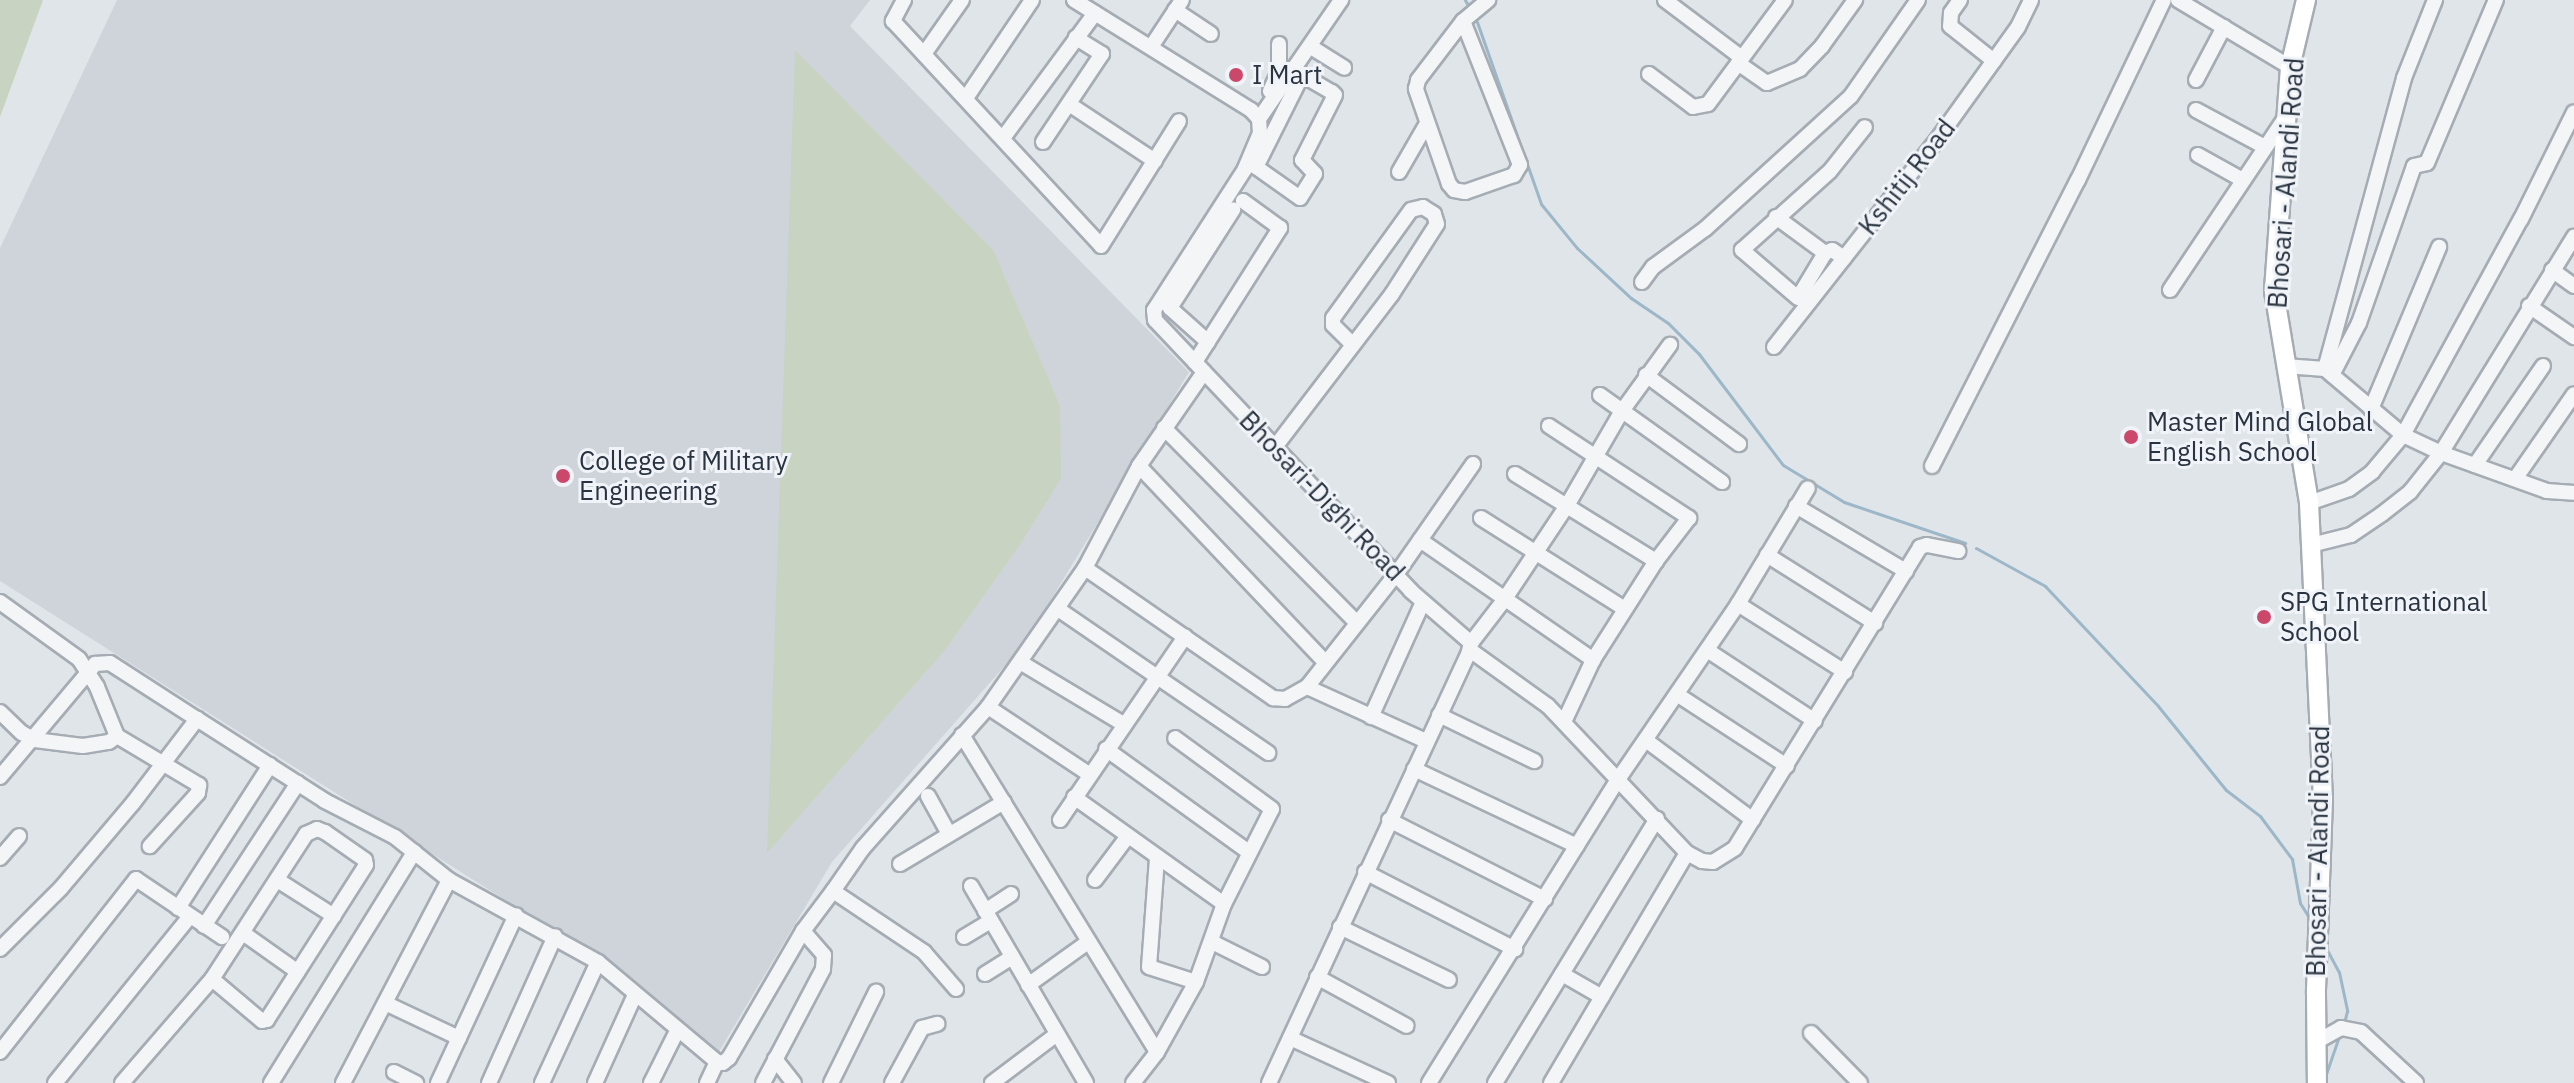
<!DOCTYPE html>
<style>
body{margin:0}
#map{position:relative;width:2574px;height:1083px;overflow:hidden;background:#e0e5e9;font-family:"IBM Plex Sans",sans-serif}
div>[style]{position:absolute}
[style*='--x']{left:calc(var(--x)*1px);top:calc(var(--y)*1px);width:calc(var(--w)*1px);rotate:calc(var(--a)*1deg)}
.built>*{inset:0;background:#cfd4db}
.green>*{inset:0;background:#c8d3c2}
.stream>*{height:3px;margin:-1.5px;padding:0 1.5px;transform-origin:1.5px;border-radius:1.5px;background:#9cb7c8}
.roads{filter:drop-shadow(2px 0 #a5acb3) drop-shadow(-2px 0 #a5acb3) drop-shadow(0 2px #a5acb3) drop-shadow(0 -2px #a5acb3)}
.minor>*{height:14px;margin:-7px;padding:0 7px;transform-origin:7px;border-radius:7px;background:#f3f5f7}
.major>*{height:18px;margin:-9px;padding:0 9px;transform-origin:9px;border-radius:9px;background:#fff}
.dots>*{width:22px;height:22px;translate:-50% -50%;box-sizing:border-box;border:4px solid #f0f3f7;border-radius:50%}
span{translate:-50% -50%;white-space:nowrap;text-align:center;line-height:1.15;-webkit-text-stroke:6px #f0f3f7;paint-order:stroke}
.poi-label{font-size:26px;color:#293440}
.left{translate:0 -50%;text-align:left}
.street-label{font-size:26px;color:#293440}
</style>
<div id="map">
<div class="built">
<div style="clip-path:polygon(117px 0,870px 0,850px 26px,1189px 372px,1024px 644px,832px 862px,717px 1055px,589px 953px,0 581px,0 248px)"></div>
</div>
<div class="green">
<div style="clip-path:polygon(0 0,43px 0,0 117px)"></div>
<div style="clip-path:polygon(795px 50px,993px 250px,1060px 406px,1061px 478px,1021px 543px,945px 650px,767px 853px)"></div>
</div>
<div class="stream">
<div style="--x:1465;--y:0;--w:6;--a:59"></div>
<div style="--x:1477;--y:22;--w:193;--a:70.6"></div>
<div style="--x:1541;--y:204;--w:57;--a:50.7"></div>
<div style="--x:1577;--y:248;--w:74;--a:42.8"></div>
<div style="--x:1631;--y:298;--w:45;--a:34"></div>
<div style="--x:1668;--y:323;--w:44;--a:45"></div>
<div style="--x:1699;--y:354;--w:139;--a:52.9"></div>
<div style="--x:1783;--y:465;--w:71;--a:31.2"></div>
<div style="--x:1844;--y:502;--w:128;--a:18.7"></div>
<div style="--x:1976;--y:548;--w:79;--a:28.8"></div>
<div style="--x:2045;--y:586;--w:165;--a:46.7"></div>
<div style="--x:2158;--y:706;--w:108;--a:51"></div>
<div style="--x:2226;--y:790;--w:43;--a:37.4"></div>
<div style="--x:2260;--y:816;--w:54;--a:53.3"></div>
<div style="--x:2292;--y:859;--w:45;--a:79.7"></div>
<div style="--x:2300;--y:903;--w:19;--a:58"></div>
<div style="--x:2326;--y:948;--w:27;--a:62"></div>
<div style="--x:2339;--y:972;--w:40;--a:78"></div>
<div style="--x:2347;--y:1011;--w:8;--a:104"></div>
<div style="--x:2326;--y:1074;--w:39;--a:-71"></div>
</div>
<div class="roads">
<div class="minor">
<div style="--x:904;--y:0;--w:24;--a:118"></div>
<div style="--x:893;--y:21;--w:306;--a:47.2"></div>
<div style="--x:1101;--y:246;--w:147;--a:-58"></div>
<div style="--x:1074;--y:0;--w:208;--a:31.9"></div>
<div style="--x:1251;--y:110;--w:12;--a:48"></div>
<div style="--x:1259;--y:119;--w:14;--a:86"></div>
<div style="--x:1260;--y:133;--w:39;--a:113"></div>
<div style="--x:1245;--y:169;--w:168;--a:122.8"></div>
<div style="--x:1154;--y:310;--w:10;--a:84"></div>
<div style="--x:1155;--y:320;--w:373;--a:46.6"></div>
<div style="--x:1411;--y:591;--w:79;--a:40.9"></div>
<div style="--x:1665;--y:0;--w:96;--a:37"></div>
<div style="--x:1960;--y:0;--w:16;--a:125"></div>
<div style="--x:1951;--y:13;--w:13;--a:94"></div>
<div style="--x:1950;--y:26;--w:56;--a:38.5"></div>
<div style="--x:2178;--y:0;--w:131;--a:30.9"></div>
<div style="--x:1175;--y:10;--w:43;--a:33.7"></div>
<div style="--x:1463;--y:21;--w:155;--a:68.4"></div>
<div style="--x:1520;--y:165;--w:12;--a:121"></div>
<div style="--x:1514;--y:175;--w:52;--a:160.9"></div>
<div style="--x:1465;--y:192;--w:11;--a:-170"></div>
<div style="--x:1454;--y:190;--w:8;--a:-130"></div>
<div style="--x:1449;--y:184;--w:101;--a:-109.2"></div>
<div style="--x:1416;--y:89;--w:9;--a:-77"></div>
<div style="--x:1418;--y:80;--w:74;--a:-52.7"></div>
<div style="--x:1463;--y:21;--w:33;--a:-40"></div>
<div style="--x:1151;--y:47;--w:56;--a:-56.6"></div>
<div style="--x:1311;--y:47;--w:39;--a:32"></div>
<div style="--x:924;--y:54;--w:66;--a:-54.9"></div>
<div style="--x:1738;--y:63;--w:35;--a:35"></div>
<div style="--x:1767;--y:83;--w:36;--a:-23"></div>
<div style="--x:1800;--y:69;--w:32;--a:-46"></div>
<div style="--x:1822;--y:46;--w:57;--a:-54.3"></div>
<div style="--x:1293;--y:69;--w:11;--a:34"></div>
<div style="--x:1302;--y:75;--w:34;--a:30"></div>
<div style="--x:1332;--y:92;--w:4;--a:45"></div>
<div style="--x:1335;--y:95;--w:73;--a:116.9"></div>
<div style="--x:1302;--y:160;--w:19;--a:47"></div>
<div style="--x:1315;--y:174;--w:28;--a:122"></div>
<div style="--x:1300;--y:198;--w:54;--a:-144.8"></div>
<div style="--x:1256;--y:167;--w:103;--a:-63.4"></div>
<div style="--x:1649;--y:74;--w:55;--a:36.9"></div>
<div style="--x:1693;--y:107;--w:15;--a:-11"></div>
<div style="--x:1708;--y:104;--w:129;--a:-53.5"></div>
<div style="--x:2196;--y:80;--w:60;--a:-62.2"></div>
<div style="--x:1270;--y:91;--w:21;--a:-65"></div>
<div style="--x:1279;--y:72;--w:28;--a:-90"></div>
<div style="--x:966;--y:98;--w:118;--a:-56"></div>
<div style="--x:1069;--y:104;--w:103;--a:33.5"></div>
<div style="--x:2196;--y:110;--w:78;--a:28.2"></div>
<div style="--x:1259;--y:119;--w:145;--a:-55.4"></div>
<div style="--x:1003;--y:138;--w:155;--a:-53.6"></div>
<div style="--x:1043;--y:142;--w:106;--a:-56.2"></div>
<div style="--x:1102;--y:54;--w:31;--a:-148"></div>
<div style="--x:2198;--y:155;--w:51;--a:29.1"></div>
<div style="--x:1399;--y:172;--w:54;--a:-60.1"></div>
<div style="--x:1776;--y:217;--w:61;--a:36.3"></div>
<div style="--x:1844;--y:258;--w:14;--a:-146"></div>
<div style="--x:1832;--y:250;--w:8;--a:157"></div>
<div style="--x:1825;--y:253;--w:52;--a:121"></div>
<div style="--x:1798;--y:298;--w:74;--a:-139.4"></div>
<div style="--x:1742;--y:250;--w:118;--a:-41.9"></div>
<div style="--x:1830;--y:171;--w:56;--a:-51.5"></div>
<div style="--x:2552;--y:270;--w:27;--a:36"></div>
<div style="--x:1642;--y:282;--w:19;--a:-54"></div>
<div style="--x:1653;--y:267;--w:64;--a:-36.2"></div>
<div style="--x:1705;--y:229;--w:197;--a:-42.3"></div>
<div style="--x:1851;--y:96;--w:117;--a:-55.1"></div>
<div style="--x:2170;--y:290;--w:207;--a:-56.2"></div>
<div style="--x:2529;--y:306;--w:55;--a:34.6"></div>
<div style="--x:1208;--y:342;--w:51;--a:-138.2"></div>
<div style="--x:1170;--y:308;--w:117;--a:-57.3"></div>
<div style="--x:1774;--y:347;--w:267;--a:-51.8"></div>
<div style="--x:1939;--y:137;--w:135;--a:-54.3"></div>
<div style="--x:2018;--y:27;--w:30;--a:-64"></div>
<div style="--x:1195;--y:362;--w:159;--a:-57.6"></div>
<div style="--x:1280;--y:228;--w:46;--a:-143.9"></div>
<div style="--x:2285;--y:366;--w:40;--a:4.3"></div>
<div style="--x:2325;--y:369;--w:102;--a:40.2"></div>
<div style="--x:2403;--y:435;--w:42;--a:25.3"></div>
<div style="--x:2441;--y:453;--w:254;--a:-58.4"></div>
<div style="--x:2325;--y:369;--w:302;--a:-74.8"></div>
<div style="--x:2404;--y:78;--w:84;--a:-68.3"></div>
<div style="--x:1204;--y:372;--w:114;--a:124.7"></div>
<div style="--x:1139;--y:466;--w:269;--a:46.5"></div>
<div style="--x:1646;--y:375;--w:116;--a:36.6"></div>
<div style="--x:2332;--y:375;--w:59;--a:-62.6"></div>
<div style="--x:2359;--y:323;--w:166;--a:-70.7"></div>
<div style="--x:2414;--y:166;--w:13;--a:-13"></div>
<div style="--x:2427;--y:163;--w:177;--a:-67.1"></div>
<div style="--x:1600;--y:395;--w:150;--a:35.5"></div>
<div style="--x:2371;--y:409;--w:176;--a:-67.2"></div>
<div style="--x:1549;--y:426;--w:168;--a:33.3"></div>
<div style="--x:1689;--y:518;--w:54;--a:127.5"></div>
<div style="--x:1656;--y:561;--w:117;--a:122.5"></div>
<div style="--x:1593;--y:660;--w:68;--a:115.1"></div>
<div style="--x:1164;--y:428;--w:274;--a:45.3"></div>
<div style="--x:1275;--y:447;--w:193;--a:-52.6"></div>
<div style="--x:1392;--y:294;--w:83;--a:-57.3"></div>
<div style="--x:1437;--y:224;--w:10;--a:-107"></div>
<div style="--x:1434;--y:214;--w:13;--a:-148"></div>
<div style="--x:1423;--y:207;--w:12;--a:166"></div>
<div style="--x:1411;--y:210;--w:133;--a:125.8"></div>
<div style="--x:1333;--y:318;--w:7;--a:90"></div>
<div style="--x:1333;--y:325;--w:28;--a:45"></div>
<div style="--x:2475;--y:465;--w:120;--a:-55.5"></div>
<div style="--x:1932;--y:466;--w:321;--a:-63"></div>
<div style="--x:2078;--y:180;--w:199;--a:-64.5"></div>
<div style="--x:1515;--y:474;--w:166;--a:31.7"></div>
<div style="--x:2515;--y:479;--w:103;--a:-55.2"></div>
<div style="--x:2309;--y:503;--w:42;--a:-19.3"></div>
<div style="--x:2349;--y:489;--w:29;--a:-36"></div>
<div style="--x:2372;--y:472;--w:48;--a:-50"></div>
<div style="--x:2403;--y:435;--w:246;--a:-61.4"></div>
<div style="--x:2521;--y:219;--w:119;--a:-63.6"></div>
<div style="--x:1796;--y:506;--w:128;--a:30.6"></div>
<div style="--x:1481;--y:518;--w:170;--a:32.3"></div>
<div style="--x:1420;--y:540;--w:211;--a:34.7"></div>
<div style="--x:2311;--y:545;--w:41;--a:-14"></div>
<div style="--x:2351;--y:535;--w:37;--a:-34"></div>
<div style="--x:2382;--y:514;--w:36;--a:-38"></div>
<div style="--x:2410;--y:492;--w:50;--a:-51.5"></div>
<div style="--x:2441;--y:453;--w:113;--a:19.7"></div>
<div style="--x:2547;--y:491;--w:27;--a:4"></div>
<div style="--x:1767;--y:555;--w:128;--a:32.2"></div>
<div style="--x:1085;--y:568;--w:229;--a:34.7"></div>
<div style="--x:1273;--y:698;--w:12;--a:5"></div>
<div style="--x:1285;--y:699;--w:25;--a:-29"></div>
<div style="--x:1307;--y:687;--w:145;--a:-51.7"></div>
<div style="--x:1397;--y:573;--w:133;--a:-55.1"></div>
<div style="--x:0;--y:602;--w:97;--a:35.8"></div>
<div style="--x:79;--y:659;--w:33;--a:57"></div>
<div style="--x:97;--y:687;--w:53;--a:67.8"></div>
<div style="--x:1738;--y:604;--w:127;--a:32.4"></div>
<div style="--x:1058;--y:609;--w:255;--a:34.4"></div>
<div style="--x:1470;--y:650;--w:96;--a:35.7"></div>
<div style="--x:1548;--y:706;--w:202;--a:46.6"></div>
<div style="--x:1687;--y:853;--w:17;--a:28"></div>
<div style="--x:1702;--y:861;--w:11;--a:5"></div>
<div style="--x:1713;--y:862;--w:26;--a:-32"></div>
<div style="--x:1735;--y:848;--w:353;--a:-58.4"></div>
<div style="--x:1920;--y:547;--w:7;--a:-16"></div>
<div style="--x:1927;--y:545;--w:32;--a:11"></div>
<div style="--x:1707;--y:650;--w:129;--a:33.3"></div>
<div style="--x:1020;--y:662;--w:120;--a:31"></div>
<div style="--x:1307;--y:687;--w:131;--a:24.4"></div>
<div style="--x:1678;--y:695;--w:130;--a:33.1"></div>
<div style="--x:988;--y:707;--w:121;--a:33.6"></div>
<div style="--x:0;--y:712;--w:30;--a:44"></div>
<div style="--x:22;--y:733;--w:15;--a:28"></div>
<div style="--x:35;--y:740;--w:48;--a:7.1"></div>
<div style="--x:83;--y:746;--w:26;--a:-9"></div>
<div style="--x:109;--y:742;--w:10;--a:-37"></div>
<div style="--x:117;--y:736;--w:96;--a:30.9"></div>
<div style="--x:199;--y:785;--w:8;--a:97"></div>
<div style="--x:198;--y:793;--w:72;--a:132.2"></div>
<div style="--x:1439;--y:715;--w:106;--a:25.8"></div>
<div style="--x:1371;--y:717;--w:126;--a:-65.7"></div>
<div style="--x:962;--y:735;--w:372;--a:58.4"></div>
<div style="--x:1647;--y:741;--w:132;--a:36.7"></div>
<div style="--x:1106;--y:749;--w:176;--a:35.8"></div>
<div style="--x:1414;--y:769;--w:180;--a:25.3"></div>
<div style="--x:0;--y:777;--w:148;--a:-49.9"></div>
<div style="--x:95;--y:664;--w:15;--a:-4"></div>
<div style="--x:110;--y:663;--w:103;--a:32.8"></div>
<div style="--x:928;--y:796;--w:43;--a:61.1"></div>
<div style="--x:1074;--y:797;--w:184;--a:35.5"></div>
<div style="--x:1060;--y:820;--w:222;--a:-55.7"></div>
<div style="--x:1389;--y:820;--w:175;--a:26.9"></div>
<div style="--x:0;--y:858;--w:29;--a:-49"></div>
<div style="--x:1157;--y:858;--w:109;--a:94.2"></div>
<div style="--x:1149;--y:967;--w:49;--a:17.7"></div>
<div style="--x:900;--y:864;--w:121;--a:-30.8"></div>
<div style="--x:1365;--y:872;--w:169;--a:27.2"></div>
<div style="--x:1095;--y:880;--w:55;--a:-53.1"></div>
<div style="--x:279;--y:881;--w:65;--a:32.5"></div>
<div style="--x:971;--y:886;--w:228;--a:59.7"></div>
<div style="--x:833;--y:891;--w:52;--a:-55.1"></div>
<div style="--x:863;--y:848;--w:188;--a:-48.4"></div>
<div style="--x:988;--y:707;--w:169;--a:-55.1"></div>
<div style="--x:1085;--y:568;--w:115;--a:-62.1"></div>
<div style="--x:178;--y:908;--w:170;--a:-57.2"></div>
<div style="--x:985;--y:911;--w:31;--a:-33"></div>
<div style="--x:204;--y:926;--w:171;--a:-56.7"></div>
<div style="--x:1340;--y:927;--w:121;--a:25.9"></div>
<div style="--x:243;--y:933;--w:67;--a:35.3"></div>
<div style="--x:964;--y:937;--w:31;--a:-31"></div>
<div style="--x:1212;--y:942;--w:56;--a:26.6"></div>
<div style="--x:0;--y:949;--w:86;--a:-45"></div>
<div style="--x:61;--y:888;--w:111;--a:-49.7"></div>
<div style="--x:133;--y:803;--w:106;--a:-52.7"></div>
<div style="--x:197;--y:719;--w:152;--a:32.6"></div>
<div style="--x:325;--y:801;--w:79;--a:27.2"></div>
<div style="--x:395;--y:837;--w:69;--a:38.5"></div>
<div style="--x:449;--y:880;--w:170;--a:28.8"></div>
<div style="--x:598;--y:962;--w:155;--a:40"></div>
<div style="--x:717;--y:1062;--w:6;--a:9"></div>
<div style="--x:723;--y:1063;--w:8;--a:-40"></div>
<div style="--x:729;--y:1058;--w:147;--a:-59.8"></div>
<div style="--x:985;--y:974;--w:32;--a:-32"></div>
<div style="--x:1562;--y:974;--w:46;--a:29.9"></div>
<div style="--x:1317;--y:977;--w:102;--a:28.6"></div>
<div style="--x:1028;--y:985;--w:74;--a:-35.6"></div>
<div style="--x:385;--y:1003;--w:82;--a:25.3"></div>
<div style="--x:1811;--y:1033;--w:70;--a:45.6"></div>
<div style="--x:1290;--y:1038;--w:108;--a:24.7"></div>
<div style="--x:2316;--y:1042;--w:29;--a:-29"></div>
<div style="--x:2341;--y:1028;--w:20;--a:11"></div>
<div style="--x:2361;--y:1032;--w:75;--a:42.8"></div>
<div style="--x:0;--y:1052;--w:220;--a:-51.8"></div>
<div style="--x:136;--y:879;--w:104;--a:34"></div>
<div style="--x:775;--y:1059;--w:31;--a:52"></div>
<div style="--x:394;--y:1072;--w:25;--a:27"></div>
<div style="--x:55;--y:1083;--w:215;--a:-51"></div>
<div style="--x:122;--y:1083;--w:138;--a:-49.1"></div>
<div style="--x:212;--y:979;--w:173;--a:-57"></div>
<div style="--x:306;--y:834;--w:12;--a:-24"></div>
<div style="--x:317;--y:829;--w:9;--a:21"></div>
<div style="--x:325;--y:832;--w:49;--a:35"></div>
<div style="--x:365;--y:860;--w:5;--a:79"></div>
<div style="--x:366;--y:865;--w:184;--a:122.6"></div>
<div style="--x:267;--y:1020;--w:5;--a:169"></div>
<div style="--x:262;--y:1021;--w:65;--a:-140"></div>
<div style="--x:271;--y:1083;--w:272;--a:-58.2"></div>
<div style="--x:343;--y:1083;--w:229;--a:-62.4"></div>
<div style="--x:438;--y:1083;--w:185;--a:-65.1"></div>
<div style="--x:489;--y:1083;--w:161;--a:-65.8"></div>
<div style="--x:542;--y:1083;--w:133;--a:-65.2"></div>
<div style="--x:595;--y:1083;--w:97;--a:-65.6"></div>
<div style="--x:651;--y:1083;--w:58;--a:-63.4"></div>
<div style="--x:707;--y:1083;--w:23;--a:-65"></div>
<div style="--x:763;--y:1083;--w:129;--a:-62.2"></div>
<div style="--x:823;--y:969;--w:14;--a:-86"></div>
<div style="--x:824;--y:955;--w:32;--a:-131"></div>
<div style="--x:803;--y:931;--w:50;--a:-53.1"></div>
<div style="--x:833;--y:891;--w:110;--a:33.8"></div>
<div style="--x:924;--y:952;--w:49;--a:49.1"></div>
<div style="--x:831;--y:1083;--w:102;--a:-63.7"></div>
<div style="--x:892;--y:1083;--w:63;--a:-61.4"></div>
<div style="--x:922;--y:1028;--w:16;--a:-15"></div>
<div style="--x:992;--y:1083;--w:81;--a:-37"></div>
<div style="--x:1133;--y:1083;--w:39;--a:-52"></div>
<div style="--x:1157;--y:1052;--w:80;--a:-60.9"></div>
<div style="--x:1196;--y:982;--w:83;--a:-70.3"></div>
<div style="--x:1224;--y:904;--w:106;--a:-63.2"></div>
<div style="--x:1272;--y:809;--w:120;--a:-143.8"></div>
<div style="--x:1269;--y:1083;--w:472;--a:-65.1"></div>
<div style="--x:1468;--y:655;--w:12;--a:-76"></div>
<div style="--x:1471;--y:643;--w:54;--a:-52.5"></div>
<div style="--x:1504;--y:600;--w:115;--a:-56.3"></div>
<div style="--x:1568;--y:504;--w:108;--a:-59.9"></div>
<div style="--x:1622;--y:411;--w:82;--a:-54"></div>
<div style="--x:1429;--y:1083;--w:359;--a:-58.1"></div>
<div style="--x:1619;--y:778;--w:211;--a:-55.6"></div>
<div style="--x:1738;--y:604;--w:135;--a:-58.9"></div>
<div style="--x:1495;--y:1083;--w:310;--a:-58.5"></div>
<div style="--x:1551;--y:1083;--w:267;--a:-59.4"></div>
</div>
<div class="major">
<div style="--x:2306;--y:0;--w:69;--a:103.4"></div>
<div style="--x:2290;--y:67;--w:225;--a:94.1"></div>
<div style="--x:2274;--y:291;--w:215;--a:80.6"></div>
<div style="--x:2309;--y:503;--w:296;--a:87.3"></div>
<div style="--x:2323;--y:799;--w:195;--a:92.1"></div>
<div style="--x:2316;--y:994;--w:89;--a:89.4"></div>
</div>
</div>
<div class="dots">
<div style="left:1236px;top:75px;background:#cc486b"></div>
<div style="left:2131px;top:437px;background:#cc486b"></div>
<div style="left:563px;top:476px;background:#cc486b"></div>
<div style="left:2264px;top:617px;background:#cc486b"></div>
</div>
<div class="poi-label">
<span class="left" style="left:1252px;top:75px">I Mart</span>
<span class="left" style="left:2147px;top:437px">Master Mind Global<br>English School</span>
<span class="left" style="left:579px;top:476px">College of Military<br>Engineering</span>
<span class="left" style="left:2280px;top:617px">SPG International<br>School</span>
</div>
<div class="street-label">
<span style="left:1907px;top:177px;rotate:-52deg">Kshitij Road</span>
<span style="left:2286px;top:183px;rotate:-86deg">Bhosari - Alandi Road</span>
<span style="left:1322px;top:496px;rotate:46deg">Bhosari-Dighi Road</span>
<span style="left:2318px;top:851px;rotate:-89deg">Bhosari - Alandi Road</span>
</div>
</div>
